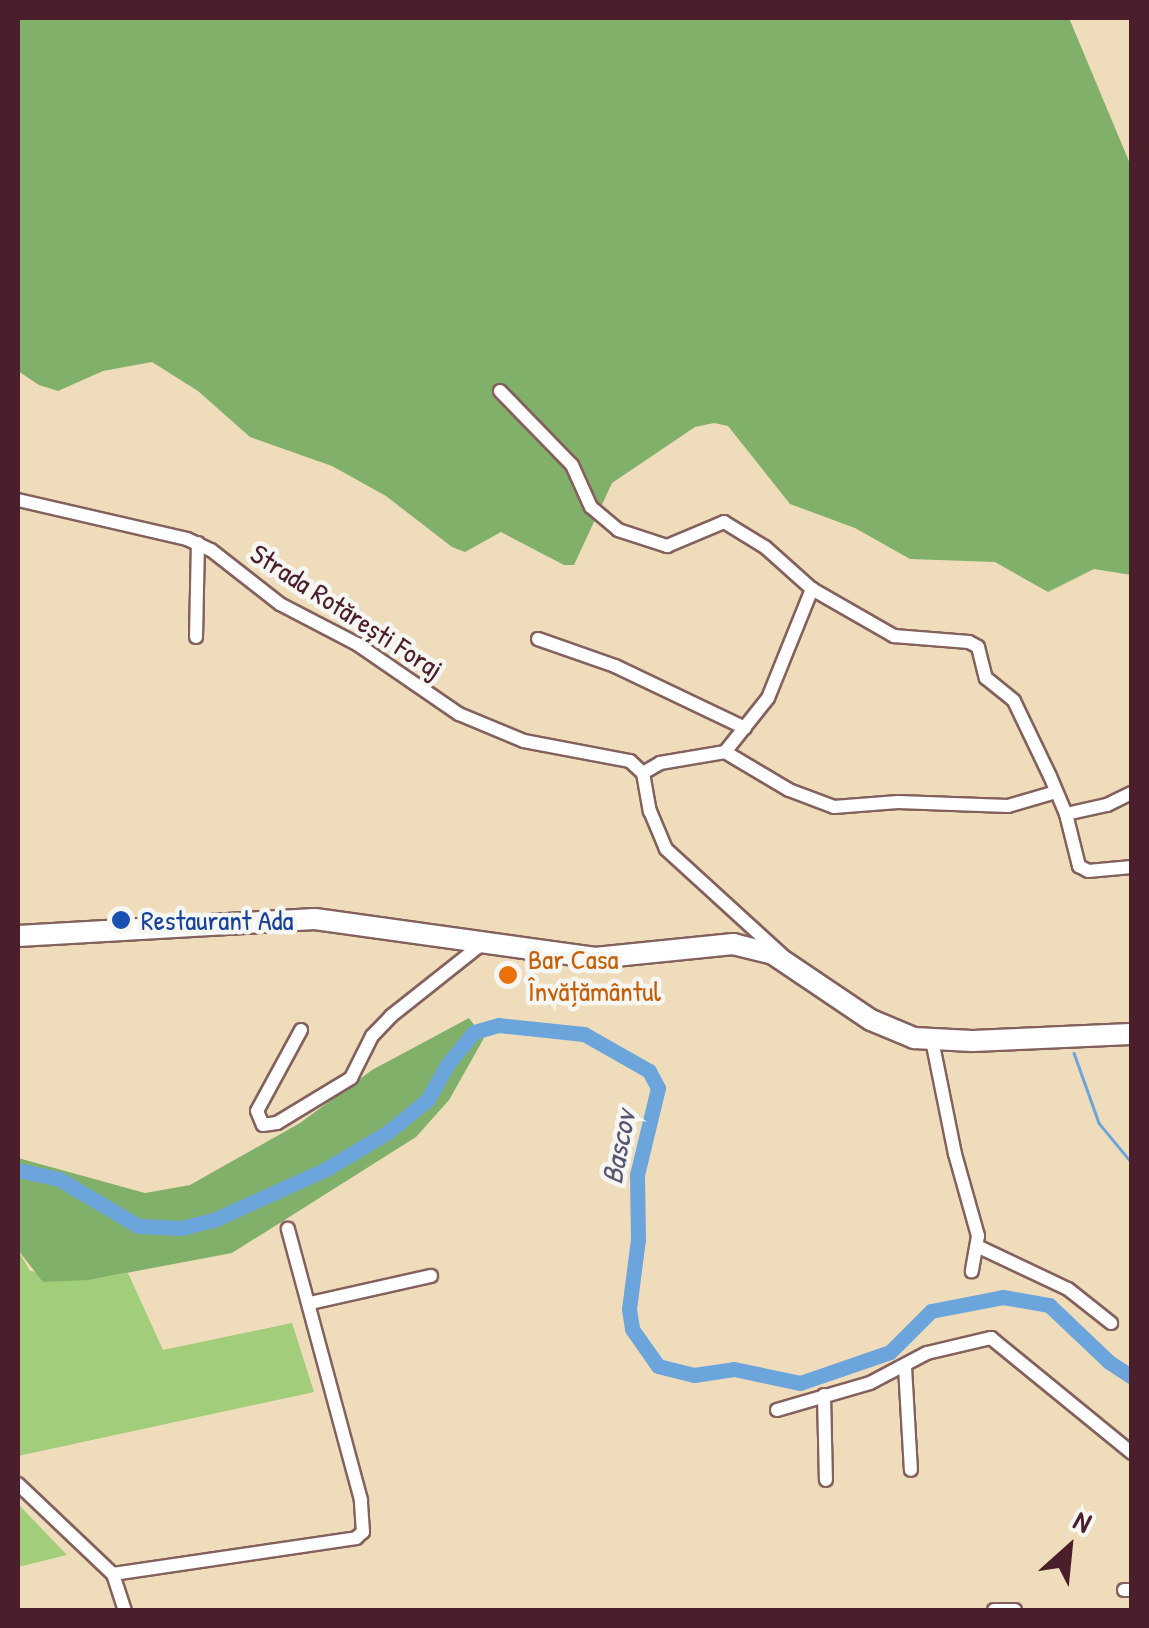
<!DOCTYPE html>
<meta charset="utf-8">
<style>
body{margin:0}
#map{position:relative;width:1149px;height:1628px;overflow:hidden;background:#efdcbb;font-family:"Patrick Hand",sans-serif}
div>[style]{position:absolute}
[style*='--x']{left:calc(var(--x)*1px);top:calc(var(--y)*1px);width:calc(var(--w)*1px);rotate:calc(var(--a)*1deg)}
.green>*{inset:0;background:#a2cd7a}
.forest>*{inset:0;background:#81b06a}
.stream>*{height:2.5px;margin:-1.25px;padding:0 1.25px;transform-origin:1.25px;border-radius:1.25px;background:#6ca5db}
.river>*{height:15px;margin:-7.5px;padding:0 7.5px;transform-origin:7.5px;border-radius:7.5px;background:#6ca5db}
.roads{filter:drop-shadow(2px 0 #84615d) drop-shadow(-2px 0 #84615d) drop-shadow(0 2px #84615d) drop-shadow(0 -2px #84615d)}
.minor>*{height:12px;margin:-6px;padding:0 6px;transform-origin:6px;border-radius:6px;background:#fff}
.highway>*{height:20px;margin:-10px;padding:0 10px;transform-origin:10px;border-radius:10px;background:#fff}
.dots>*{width:28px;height:28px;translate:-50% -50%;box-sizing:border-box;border:5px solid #f6f6f2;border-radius:50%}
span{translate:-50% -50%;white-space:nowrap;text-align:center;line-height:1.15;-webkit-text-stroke:9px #f6f6f2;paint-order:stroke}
.street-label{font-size:28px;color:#4a1f2b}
.transit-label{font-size:28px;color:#164399}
.left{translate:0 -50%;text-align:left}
.food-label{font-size:28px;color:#c56008}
.water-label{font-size:30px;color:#585571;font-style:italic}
.frame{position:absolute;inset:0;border:20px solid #4a1f2b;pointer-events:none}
.north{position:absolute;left:1019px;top:1498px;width:100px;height:100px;-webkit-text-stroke:8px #f6f6f2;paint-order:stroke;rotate:27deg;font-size:28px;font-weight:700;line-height:40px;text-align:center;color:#4a1f2b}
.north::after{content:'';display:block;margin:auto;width:35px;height:45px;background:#4a1f2b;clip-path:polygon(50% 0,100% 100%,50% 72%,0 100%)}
</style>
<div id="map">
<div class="green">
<div style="clip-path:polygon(18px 1250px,30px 1271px,89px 1280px,128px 1273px,163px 1350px,292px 1323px,314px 1392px,18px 1456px)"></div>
<div style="clip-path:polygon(18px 1504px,67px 1555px,18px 1567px)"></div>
</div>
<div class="forest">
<div style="clip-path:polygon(18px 18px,1069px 18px,1131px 166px,1131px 575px,1094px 569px,1048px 592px,995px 562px,910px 559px,855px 528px,790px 504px,728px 426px,714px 423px,695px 427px,612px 483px,574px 565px,564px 565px,501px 532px,465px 552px,452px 547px,386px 496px,332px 466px,250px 437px,198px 391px,152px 362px,103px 371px,58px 391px,39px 385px,18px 371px)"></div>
<div style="clip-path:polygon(469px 1018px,484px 1038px,449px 1100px,416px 1137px,232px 1253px,89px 1280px,43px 1282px,18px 1250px,18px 1158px,145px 1193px,190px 1185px,300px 1123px,372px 1070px)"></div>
</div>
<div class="stream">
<div style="--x:1074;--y:1053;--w:74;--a:70.3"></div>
<div style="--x:1099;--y:1123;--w:52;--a:50.5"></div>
</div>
<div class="river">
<div style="--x:18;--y:1170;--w:42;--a:12.4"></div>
<div style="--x:59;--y:1179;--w:92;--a:30.7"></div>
<div style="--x:138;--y:1226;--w:43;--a:2.7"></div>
<div style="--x:181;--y:1228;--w:36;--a:-14"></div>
<div style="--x:216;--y:1219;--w:121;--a:-24.4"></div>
<div style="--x:326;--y:1169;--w:72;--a:-30.8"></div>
<div style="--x:388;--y:1132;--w:52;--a:-39.5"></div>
<div style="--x:428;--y:1099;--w:38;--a:-61"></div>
<div style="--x:446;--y:1066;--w:44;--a:-50.5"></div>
<div style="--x:474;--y:1032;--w:25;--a:-16"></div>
<div style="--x:498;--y:1025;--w:86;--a:6"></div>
<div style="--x:584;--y:1034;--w:75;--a:29.6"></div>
<div style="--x:649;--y:1071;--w:19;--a:62"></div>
<div style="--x:658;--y:1088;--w:89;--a:103.6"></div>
<div style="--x:637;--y:1175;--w:64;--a:89.1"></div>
<div style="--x:638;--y:1239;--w:71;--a:97.3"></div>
<div style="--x:629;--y:1309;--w:20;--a:81"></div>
<div style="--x:632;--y:1329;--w:45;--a:54.9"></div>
<div style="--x:658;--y:1366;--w:37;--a:14"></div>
<div style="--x:694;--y:1375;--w:40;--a:-8.5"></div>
<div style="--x:734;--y:1369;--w:67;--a:12"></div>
<div style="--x:800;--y:1383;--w:95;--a:-19"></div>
<div style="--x:890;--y:1352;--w:58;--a:-45"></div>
<div style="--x:931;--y:1311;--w:73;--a:-11"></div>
<div style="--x:1003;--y:1297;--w:47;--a:9.9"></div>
<div style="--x:1049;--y:1305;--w:83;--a:43.5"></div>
<div style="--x:1109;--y:1362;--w:27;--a:33"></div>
</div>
<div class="roads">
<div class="minor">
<div style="--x:500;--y:391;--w:103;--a:45.8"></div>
<div style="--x:572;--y:465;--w:46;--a:65.7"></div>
<div style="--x:591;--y:507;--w:35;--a:40"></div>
<div style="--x:618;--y:530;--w:52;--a:18.1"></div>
<div style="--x:667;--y:546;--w:62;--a:-22.8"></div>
<div style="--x:724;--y:522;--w:48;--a:31.4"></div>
<div style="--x:765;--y:547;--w:63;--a:41.8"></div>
<div style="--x:812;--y:589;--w:95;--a:29.8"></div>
<div style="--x:894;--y:636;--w:75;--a:4.6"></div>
<div style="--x:969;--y:642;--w:10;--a:29"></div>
<div style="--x:978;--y:647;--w:32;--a:76"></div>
<div style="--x:986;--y:678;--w:36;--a:39"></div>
<div style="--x:1014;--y:701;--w:83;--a:64.4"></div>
<div style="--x:1050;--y:776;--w:41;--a:67.2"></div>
<div style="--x:1066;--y:814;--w:54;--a:76"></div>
<div style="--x:1079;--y:866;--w:10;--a:29"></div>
<div style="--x:1088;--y:871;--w:44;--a:-5.2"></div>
<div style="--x:18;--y:500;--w:173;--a:13"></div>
<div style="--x:187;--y:539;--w:26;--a:25"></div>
<div style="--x:211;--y:550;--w:88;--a:38"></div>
<div style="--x:280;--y:604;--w:87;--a:27.5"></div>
<div style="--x:357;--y:644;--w:124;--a:34.5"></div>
<div style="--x:459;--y:714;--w:70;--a:22.6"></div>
<div style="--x:524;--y:741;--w:108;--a:10.7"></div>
<div style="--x:630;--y:761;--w:18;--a:43"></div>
<div style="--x:643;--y:773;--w:39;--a:80"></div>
<div style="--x:650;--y:811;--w:41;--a:67.2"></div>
<div style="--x:666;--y:849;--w:156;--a:42.4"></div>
<div style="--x:196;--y:637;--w:94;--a:-88.8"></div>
<div style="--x:538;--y:639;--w:82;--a:19.3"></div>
<div style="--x:615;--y:666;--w:144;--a:25.5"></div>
<div style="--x:725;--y:752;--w:69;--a:-51.5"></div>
<div style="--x:768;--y:698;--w:118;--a:-68"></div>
<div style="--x:643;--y:773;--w:20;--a:-30"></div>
<div style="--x:660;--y:763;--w:66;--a:-9.6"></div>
<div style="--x:725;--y:752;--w:74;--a:30.7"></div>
<div style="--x:789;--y:790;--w:48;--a:20.7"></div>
<div style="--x:834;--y:807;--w:64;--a:-4.5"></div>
<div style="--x:898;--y:802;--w:110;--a:2.1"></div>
<div style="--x:1008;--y:806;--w:50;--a:-16.3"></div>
<div style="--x:1066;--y:814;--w:42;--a:-12.4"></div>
<div style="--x:1107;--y:805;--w:28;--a:-26"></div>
<div style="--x:301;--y:1030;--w:92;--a:118.5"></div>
<div style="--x:257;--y:1111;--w:15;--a:67"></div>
<div style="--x:263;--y:1125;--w:14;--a:-8"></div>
<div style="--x:277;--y:1123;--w:87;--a:-31.3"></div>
<div style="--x:351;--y:1078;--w:47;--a:-63.4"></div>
<div style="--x:372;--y:1036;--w:28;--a:-46"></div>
<div style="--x:391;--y:1016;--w:117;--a:-38.4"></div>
<div style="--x:932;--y:1040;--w:116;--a:78.6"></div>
<div style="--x:955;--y:1154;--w:85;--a:74.3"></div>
<div style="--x:978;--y:1236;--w:36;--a:100"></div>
<div style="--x:979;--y:1247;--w:98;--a:25.3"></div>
<div style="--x:1068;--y:1289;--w:55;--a:38.3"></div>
<div style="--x:310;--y:1303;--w:124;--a:-12.6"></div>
<div style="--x:905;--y:1367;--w:103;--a:86.7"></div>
<div style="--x:824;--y:1395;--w:85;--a:88.7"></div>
<div style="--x:777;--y:1410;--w:97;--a:-16.2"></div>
<div style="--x:870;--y:1383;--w:64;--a:-27.8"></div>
<div style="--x:927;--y:1353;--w:66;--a:-13.2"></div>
<div style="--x:991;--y:1338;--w:182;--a:39.2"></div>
<div style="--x:18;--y:1484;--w:131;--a:43.5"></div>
<div style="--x:113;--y:1574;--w:246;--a:-8.4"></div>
<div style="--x:356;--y:1538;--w:9;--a:-41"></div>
<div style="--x:363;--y:1532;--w:32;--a:-94"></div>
<div style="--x:361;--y:1500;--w:281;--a:-105.1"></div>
<div style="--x:113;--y:1574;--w:38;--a:72"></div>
<div style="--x:1124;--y:1590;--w:8;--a:0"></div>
<div style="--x:994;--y:1610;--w:21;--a:0"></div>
</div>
<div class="highway">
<div style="--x:18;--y:936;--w:297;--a:-3.3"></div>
<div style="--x:315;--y:919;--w:283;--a:7.9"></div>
<div style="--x:595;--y:958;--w:139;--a:-5.8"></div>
<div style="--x:733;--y:944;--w:41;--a:14"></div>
<div style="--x:773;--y:954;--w:118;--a:34"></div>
<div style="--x:871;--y:1020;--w:47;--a:22.7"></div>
<div style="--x:914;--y:1038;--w:58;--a:3"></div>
<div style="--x:972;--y:1041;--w:160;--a:-2.5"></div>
</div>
</div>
<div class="dots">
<div style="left:121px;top:920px;background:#1a4fb4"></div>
<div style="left:508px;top:975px;background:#e8710a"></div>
</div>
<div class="street-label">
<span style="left:347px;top:611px;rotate:33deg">Strada Rotărești Foraj</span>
</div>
<div class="transit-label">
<span class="left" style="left:141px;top:920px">Restaurant Ada</span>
</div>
<div class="food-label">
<span class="left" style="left:528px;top:975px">Bar Casa<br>Învățământul</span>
</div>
<div class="water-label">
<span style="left:618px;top:1147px;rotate:-79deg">Bascov</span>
</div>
<div class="frame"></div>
<div class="north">N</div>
</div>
